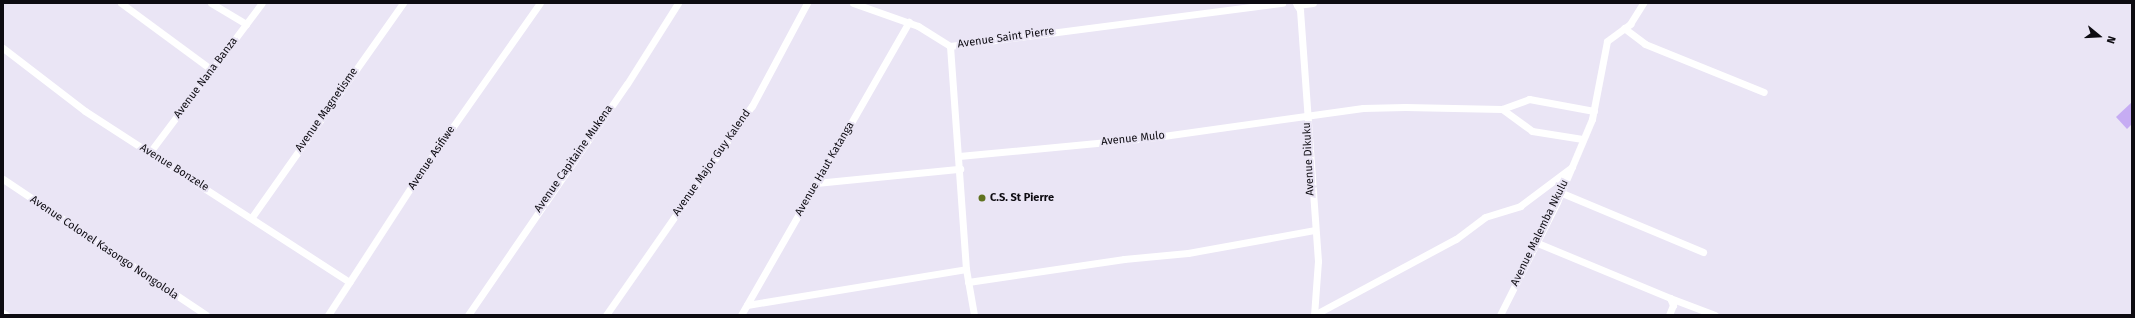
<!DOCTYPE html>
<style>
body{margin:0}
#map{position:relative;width:2135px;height:318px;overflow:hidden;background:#eae5f5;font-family:"Fira Sans",sans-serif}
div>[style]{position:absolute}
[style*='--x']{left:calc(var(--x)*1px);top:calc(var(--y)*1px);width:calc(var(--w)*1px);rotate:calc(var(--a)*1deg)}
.water>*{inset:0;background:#c6acf3}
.street>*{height:7px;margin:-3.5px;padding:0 3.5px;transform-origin:3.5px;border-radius:3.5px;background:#fff}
.dots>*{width:11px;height:11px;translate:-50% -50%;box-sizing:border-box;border:2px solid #eae5f5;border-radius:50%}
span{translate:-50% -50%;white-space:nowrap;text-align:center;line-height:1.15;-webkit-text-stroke:4px #eae5f5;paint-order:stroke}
.street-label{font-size:11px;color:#0d0b11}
.poi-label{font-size:11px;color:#0d0b11;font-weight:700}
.left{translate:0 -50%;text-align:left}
.frame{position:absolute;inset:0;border:4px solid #0d0b11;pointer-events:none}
.north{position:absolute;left:2079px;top:16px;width:40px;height:40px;-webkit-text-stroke:3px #eae5f5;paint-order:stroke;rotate:108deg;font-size:11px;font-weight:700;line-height:16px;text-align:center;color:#0d0b11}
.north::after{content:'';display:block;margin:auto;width:14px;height:18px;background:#0d0b11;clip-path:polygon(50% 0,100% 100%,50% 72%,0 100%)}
</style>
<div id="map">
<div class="water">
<div style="clip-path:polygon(2132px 102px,2132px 124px,2127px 129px,2116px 117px)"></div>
</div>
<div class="street">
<div style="--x:121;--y:3;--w:113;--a:36.4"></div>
<div style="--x:211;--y:3;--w:41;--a:31"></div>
<div style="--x:853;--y:3;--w:69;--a:19.5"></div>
<div style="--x:918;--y:26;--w:38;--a:32"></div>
<div style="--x:1296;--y:3;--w:8;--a:60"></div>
<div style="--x:1300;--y:10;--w:252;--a:85.9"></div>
<div style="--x:1318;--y:261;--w:54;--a:94.2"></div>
<div style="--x:1297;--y:5;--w:16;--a:-7"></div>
<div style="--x:1624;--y:28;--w:26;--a:37"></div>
<div style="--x:1645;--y:44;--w:128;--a:22"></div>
<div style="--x:950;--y:46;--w:335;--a:-7.4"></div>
<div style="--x:950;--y:46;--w:224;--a:85.9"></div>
<div style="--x:966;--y:269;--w:47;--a:80.1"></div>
<div style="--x:3;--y:48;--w:103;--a:37.5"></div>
<div style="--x:85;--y:111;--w:315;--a:32.9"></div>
<div style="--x:1502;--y:109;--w:29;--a:-20"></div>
<div style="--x:1529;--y:99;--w:66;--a:10.5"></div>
<div style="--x:150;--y:152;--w:186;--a:-53.1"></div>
<div style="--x:959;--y:156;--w:191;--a:-5.4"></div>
<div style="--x:1149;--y:138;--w:216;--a:-8"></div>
<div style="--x:1363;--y:108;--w:42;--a:-1.4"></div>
<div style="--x:1405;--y:107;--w:97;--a:1.2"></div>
<div style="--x:1502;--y:109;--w:37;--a:36"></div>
<div style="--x:1532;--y:131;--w:51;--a:9.1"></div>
<div style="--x:3;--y:179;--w:244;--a:33.8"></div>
<div style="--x:816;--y:183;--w:145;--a:-5.6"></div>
<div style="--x:1562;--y:193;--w:153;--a:22.7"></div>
<div style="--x:252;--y:217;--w:262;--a:-54.8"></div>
<div style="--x:1535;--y:242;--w:146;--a:22.5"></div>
<div style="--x:1670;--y:298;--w:8;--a:67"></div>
<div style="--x:1673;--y:305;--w:11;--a:112"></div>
<div style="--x:968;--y:282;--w:158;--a:-8.4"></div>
<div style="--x:1124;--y:259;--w:64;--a:-5.4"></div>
<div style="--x:1188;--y:253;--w:128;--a:-10.3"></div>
<div style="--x:1670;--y:298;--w:48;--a:20.7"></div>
<div style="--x:747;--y:305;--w:222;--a:-9.3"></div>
<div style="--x:3;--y:313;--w:4;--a:34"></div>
<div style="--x:328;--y:315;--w:167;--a:-57"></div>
<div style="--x:419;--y:175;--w:210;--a:-54.9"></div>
<div style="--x:468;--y:315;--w:280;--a:-55.5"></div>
<div style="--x:627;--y:84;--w:96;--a:-57.8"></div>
<div style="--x:606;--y:315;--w:255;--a:-55.1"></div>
<div style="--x:752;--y:106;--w:117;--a:-61.9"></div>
<div style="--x:741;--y:315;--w:338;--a:-60.2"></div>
<div style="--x:1314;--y:315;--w:161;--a:-28.2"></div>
<div style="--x:1456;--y:239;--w:36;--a:-37"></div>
<div style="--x:1485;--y:217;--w:37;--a:-17"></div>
<div style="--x:1520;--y:206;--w:65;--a:-36.9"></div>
<div style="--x:1500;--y:315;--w:127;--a:-63.2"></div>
<div style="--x:1557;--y:202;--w:90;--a:-67.1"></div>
<div style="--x:1592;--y:119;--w:79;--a:-79.1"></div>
<div style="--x:1607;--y:41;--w:29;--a:-36"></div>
<div style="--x:1630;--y:24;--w:25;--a:-58"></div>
</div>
<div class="dots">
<div style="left:982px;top:198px;background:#607220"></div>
</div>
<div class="street-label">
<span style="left:1006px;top:38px;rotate:-8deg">Avenue Saint Pierre</span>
<span style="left:206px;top:78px;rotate:-53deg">Avenue Nana Banza</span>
<span style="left:327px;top:110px;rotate:-55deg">Avenue Magnetisme</span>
<span style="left:1133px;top:139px;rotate:-6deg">Avenue Mulo</span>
<span style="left:432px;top:158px;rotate:-56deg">Avenue Asifiwe</span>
<span style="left:574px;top:159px;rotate:-55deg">Avenue Capitaine Mukena</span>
<span style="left:1309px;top:159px;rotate:-93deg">Avenue Dikuku</span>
<span style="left:712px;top:163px;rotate:-55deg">Avenue Major Guy Kalend</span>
<span style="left:174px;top:168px;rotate:32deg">Avenue Bonzele</span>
<span style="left:825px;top:169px;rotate:-60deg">Avenue Haut Katanga</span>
<span style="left:1540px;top:233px;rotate:-64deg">Avenue Malemba Nkulu</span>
<span style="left:104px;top:248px;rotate:34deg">Avenue Colonel Kasongo Nongolola</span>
</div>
<div class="poi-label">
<span class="left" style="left:990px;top:198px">C.S. St Pierre</span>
</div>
<div class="frame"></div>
<div class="north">N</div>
</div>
